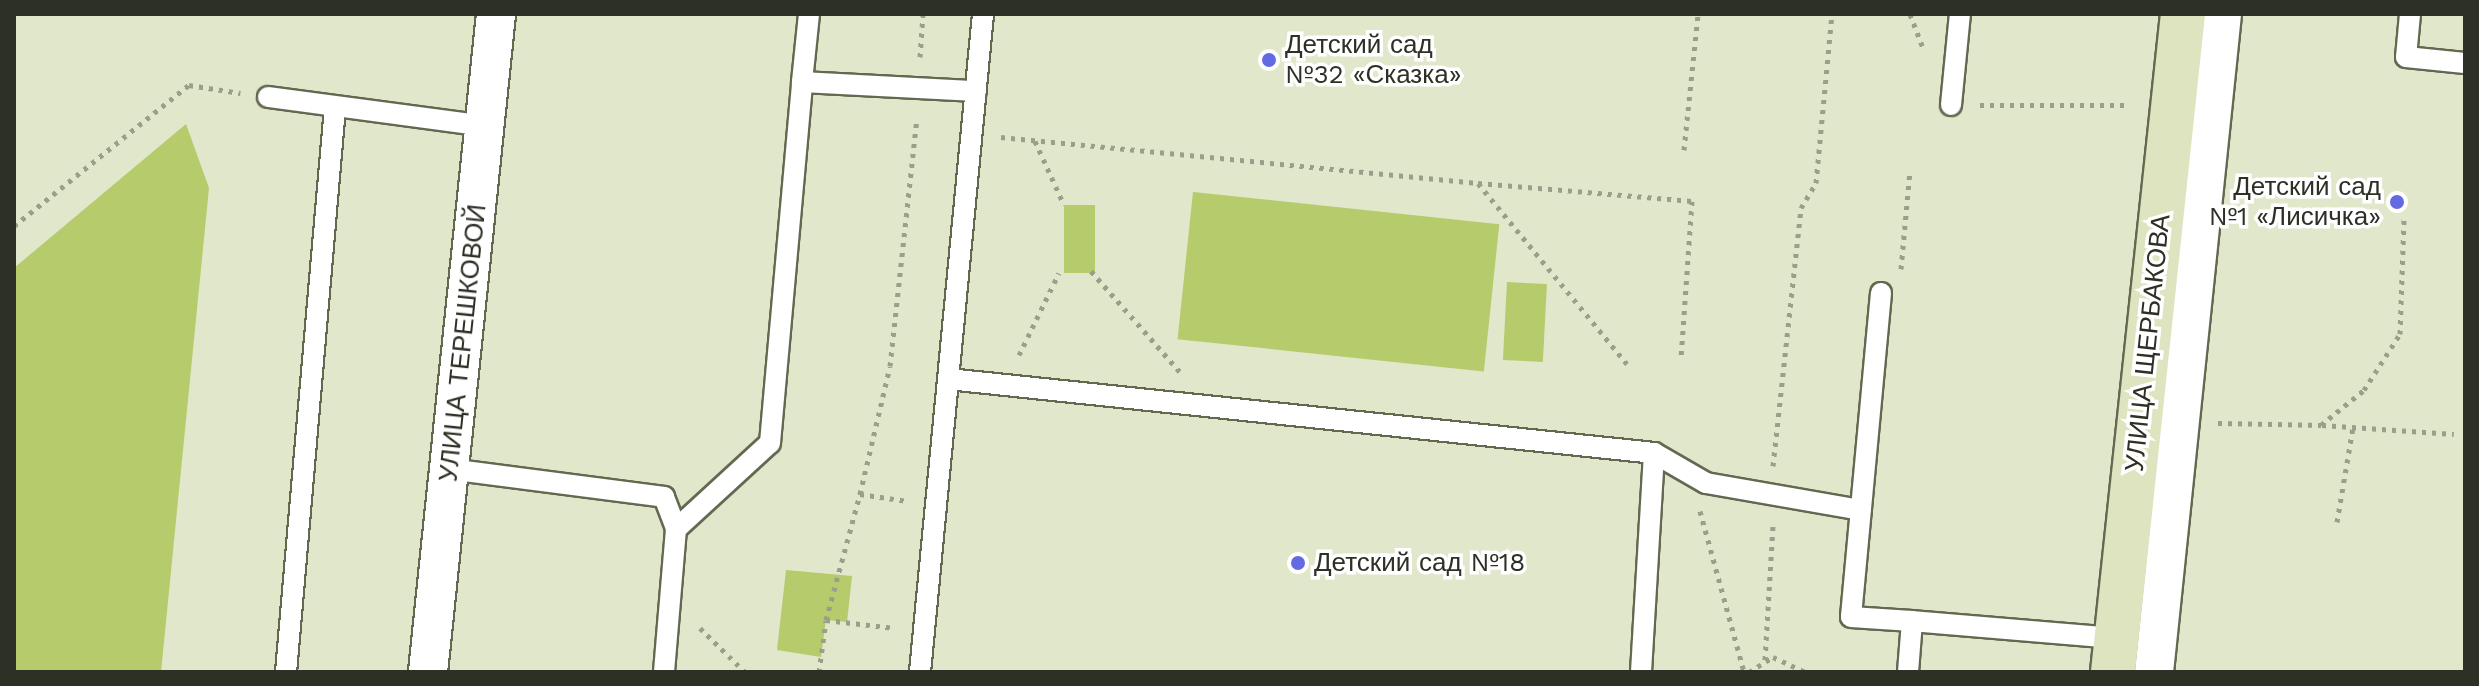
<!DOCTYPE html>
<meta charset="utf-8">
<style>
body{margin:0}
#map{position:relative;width:2479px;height:686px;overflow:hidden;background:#e0e7cb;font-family:"Work Sans",sans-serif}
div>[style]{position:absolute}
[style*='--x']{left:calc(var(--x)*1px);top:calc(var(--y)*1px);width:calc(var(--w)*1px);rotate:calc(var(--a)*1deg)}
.green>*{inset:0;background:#b6cb6b;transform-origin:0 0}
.path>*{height:5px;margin-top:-2.5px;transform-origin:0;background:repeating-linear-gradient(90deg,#9a9f8a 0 4px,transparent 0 10px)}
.roads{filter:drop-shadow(2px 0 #626950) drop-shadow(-2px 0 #626950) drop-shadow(0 2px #626950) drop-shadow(0 -2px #626950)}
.lane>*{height:20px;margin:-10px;padding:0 10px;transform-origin:10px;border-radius:10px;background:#fff}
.street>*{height:38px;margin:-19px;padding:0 19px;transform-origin:19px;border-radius:19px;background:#fff}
.secondary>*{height:44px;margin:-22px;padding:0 22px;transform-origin:22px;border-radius:22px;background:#dde4bf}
.dots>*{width:22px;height:22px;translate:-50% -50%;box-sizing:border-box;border:4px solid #fff;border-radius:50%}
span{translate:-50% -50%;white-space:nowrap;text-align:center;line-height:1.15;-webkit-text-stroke:7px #fff;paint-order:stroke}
.poi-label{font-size:26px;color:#2d3025}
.left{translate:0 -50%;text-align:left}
.right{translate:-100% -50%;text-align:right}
.street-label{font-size:26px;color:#2d3025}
.frame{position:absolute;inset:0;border:16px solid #2d3025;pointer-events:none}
</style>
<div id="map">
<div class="green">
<div style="clip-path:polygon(186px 124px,209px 188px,161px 672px,14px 672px,14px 268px)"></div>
<div style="left:1193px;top:192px;width:308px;height:148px;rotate:6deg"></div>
<div style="left:1064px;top:205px;width:31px;height:68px"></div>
<div style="left:1507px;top:282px;width:40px;height:78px;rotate:3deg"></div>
<div style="clip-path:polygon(786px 570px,852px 576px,847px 622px,826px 620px,821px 657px,777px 650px)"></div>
</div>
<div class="path">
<div style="--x:1910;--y:14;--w:39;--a:69"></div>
<div style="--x:920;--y:57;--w:43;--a:-86"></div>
<div style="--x:1980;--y:105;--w:144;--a:0"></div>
<div style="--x:1001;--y:137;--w:479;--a:5.5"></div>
<div style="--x:1035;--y:141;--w:70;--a:65.6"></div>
<div style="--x:1684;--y:150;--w:137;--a:-84.1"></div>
<div style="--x:14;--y:226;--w:225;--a:-38.9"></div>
<div style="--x:189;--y:85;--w:52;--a:8.9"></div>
<div style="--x:1901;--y:269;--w:98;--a:-84.8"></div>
<div style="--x:1091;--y:271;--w:135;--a:48.6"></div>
<div style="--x:1019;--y:355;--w:91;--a:-64"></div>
<div style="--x:1627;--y:364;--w:234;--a:-129.5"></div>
<div style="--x:1478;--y:183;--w:215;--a:4.8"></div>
<div style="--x:1692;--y:201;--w:156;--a:94"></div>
<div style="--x:2218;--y:423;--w:103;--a:1.1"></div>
<div style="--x:2321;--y:425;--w:55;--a:-39.1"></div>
<div style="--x:2364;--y:390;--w:67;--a:-57.3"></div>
<div style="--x:2400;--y:334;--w:116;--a:-88"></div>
<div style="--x:2322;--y:425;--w:132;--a:3.9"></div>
<div style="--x:1773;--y:466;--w:260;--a:-83.8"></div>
<div style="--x:1801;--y:208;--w:29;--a:-59"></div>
<div style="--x:1816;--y:183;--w:170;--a:-84.6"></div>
<div style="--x:860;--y:494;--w:131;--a:-76.8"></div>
<div style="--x:890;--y:366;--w:248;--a:-83.8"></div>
<div style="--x:1700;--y:511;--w:167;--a:74.7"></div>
<div style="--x:2337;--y:522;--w:96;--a:-80.4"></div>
<div style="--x:826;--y:620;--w:131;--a:-74.9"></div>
<div style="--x:860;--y:494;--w:48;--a:8.5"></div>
<div style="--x:700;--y:628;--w:63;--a:44.4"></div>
<div style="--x:1765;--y:660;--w:135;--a:-86.6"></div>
<div style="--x:819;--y:672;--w:52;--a:-82.3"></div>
<div style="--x:826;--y:620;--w:69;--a:6.6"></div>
<div style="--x:1749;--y:672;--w:28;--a:-32"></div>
<div style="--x:1773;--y:657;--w:35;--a:25"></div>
</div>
<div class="roads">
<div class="lane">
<div style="--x:809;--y:14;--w:68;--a:95.9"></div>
<div style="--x:802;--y:82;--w:174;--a:3"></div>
<div style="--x:2410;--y:14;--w:43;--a:95.3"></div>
<div style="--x:2406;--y:57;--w:59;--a:5.8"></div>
<div style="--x:268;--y:97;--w:219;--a:7.6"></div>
<div style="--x:1951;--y:105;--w:91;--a:-84.4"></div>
<div style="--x:1881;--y:293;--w:325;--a:95.3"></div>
<div style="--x:1851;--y:617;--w:61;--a:3.8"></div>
<div style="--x:948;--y:379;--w:710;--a:5.98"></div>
<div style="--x:1654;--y:453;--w:60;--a:30"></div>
<div style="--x:1706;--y:483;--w:157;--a:9.9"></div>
<div style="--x:449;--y:469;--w:217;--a:7.4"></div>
<div style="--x:664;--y:497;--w:34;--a:69"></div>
<div style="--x:676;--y:529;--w:144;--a:94.8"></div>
<div style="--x:676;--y:529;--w:127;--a:-42.5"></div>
<div style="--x:770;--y:443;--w:362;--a:-84.9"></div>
<div style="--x:286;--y:672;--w:567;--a:-85.04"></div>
<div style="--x:920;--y:672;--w:661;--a:-84.53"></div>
<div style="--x:1641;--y:672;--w:219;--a:-86.6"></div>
<div style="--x:1908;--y:672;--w:51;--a:-85.5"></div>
<div style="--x:1912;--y:621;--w:205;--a:4.8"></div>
</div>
<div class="street">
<div style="--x:428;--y:672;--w:662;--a:-84.1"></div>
<div style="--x:2154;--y:672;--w:662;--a:-84.1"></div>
</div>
<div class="secondary">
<div style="--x:2113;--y:672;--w:662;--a:-83.93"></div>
</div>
</div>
<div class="dots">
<div style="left:1269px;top:60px;background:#636be3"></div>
<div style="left:2397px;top:202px;background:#636be3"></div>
<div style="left:1298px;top:563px;background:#636be3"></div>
</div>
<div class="poi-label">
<span class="left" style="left:1285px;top:60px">Детский сад<br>№32 «Сказка»</span>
<span class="right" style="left:2381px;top:202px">Детский сад<br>№1 «Лисичка»</span>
<span class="left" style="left:1314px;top:563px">Детский сад №18</span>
</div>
<div class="street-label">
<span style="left:463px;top:343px;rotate:-84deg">УЛИЦА ТЕРЕШКОВОЙ</span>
<span style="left:2148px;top:343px;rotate:-84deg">УЛИЦА ЩЕРБАКОВА</span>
</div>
<div class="frame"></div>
</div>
